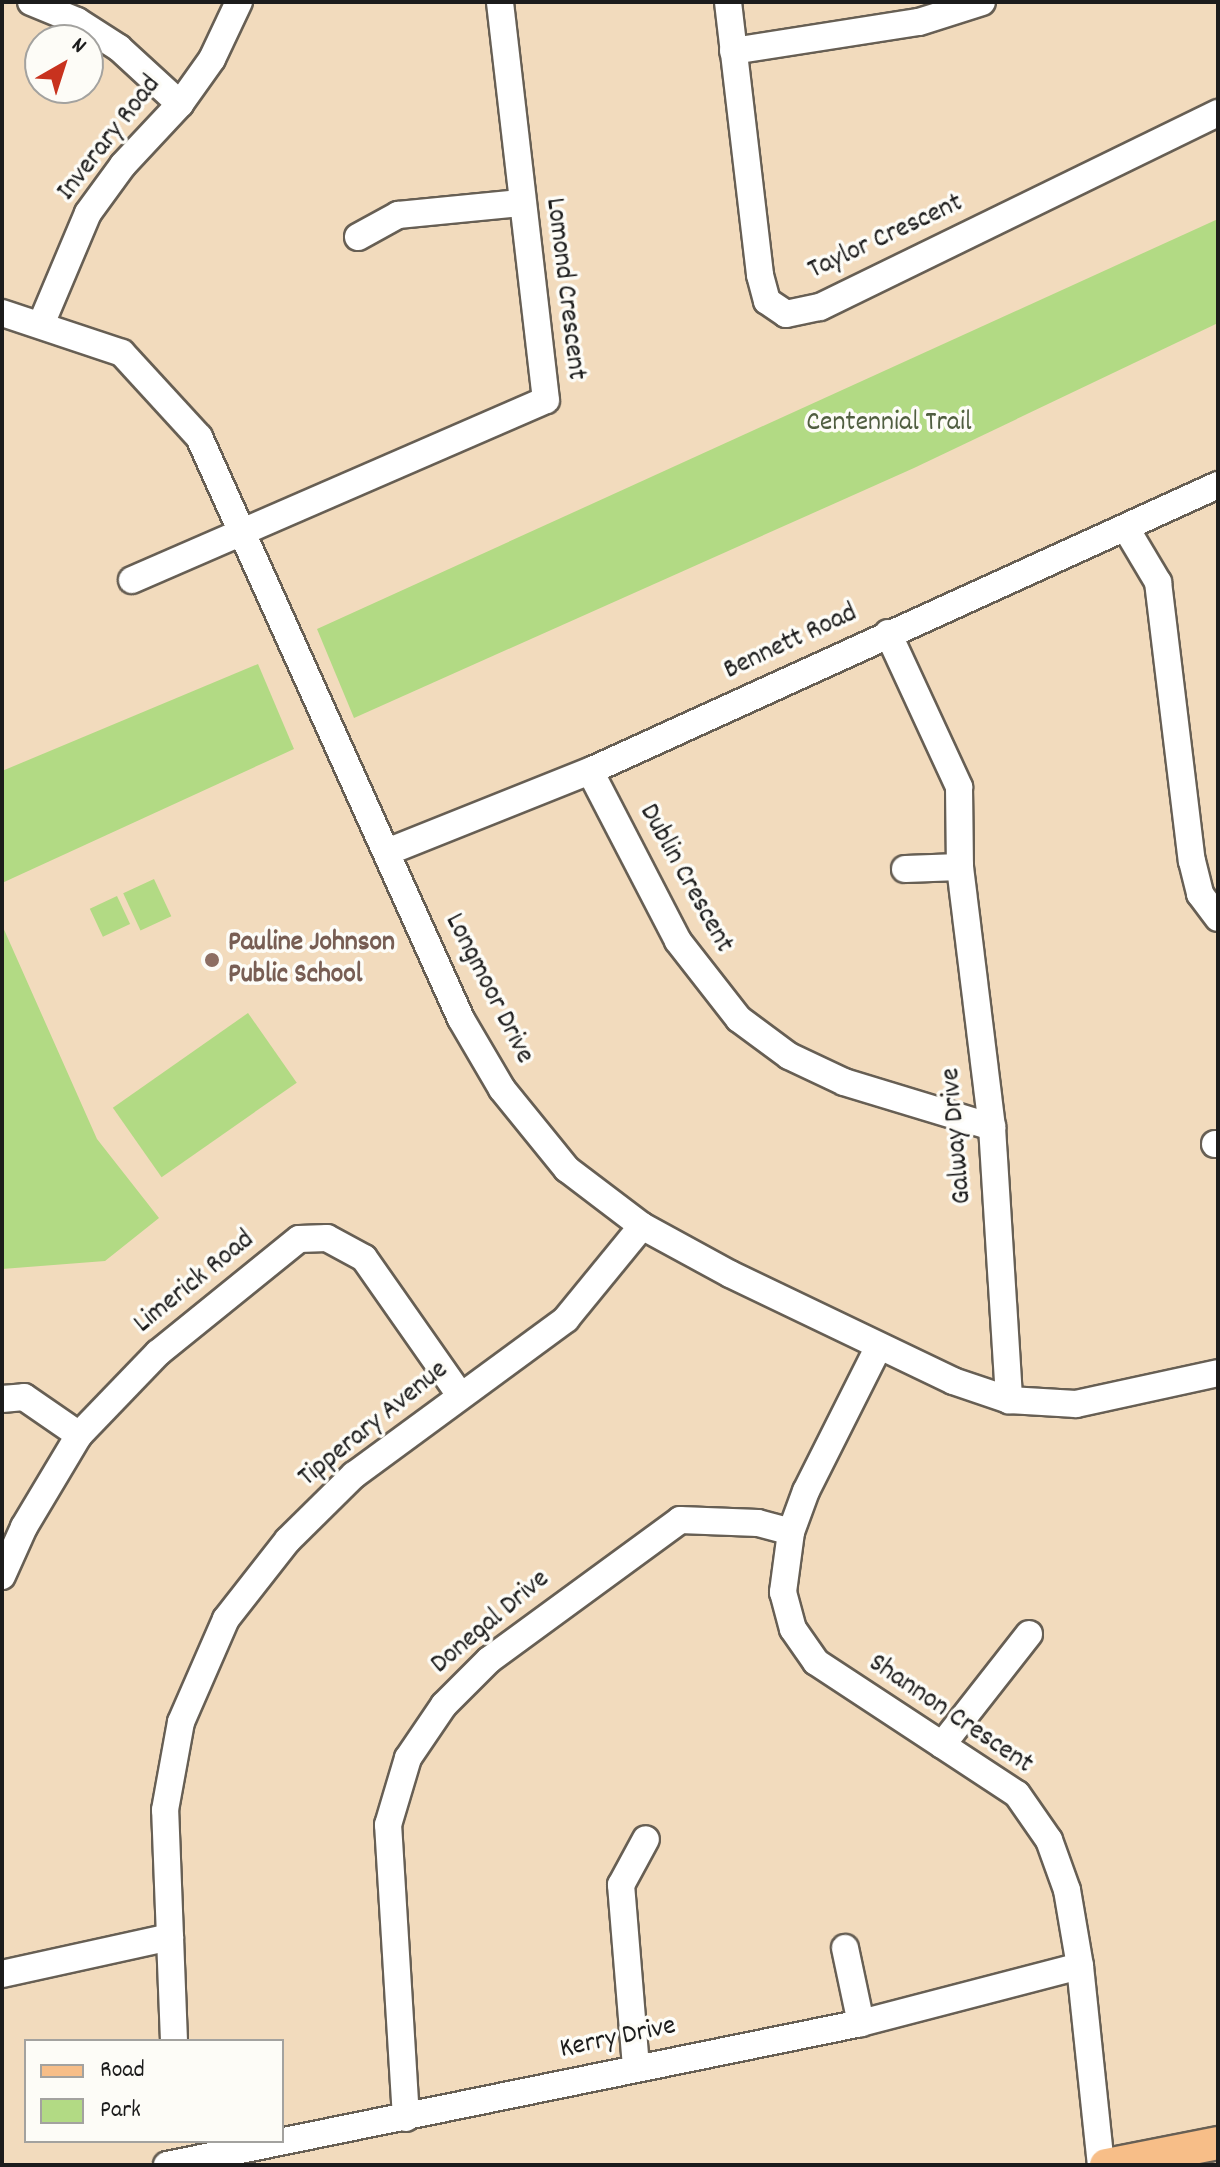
<!DOCTYPE html>
<style>
body{margin:0}
#map{position:relative;width:1220px;height:2167px;overflow:hidden;background:#f2dbbd;font-family:Dekko,sans-serif}
div>[style]{position:absolute}
[style*='--x']{left:calc(var(--x)*1px);top:calc(var(--y)*1px);width:calc(var(--w)*1px);rotate:calc(var(--a)*1deg)}
.green>*{inset:0;background:#b2da84;transform-origin:0 0}
.roads{filter:drop-shadow(2px 0 #675f54) drop-shadow(-2px 0 #675f54) drop-shadow(0 2px #675f54) drop-shadow(0 -2px #675f54)}
.minor>*{height:26px;margin:-13px;padding:0 13px;transform-origin:13px;border-radius:13px;background:#fff}
.major>*{height:32px;margin:-16px;padding:0 16px;transform-origin:16px;border-radius:16px;background:#f7be88}
.dots>*{width:22px;height:22px;translate:-50% -50%;box-sizing:border-box;border:4px solid #fdfcf7;border-radius:50%}
span{translate:-50% -50%;white-space:nowrap;text-align:center;line-height:1.15;-webkit-text-stroke:7px #fdfcf7;paint-order:stroke}
.street-label{font-size:28px;color:#1c1c1c}
.park-label{font-size:28px;color:#505e40}
.education-label{font-size:28px;color:#785e54;font-weight:700}
.left{translate:0 -50%;text-align:left}
.frame{position:absolute;inset:0;border:4px solid #1c1c1c;pointer-events:none}
.legend{position:absolute;left:24px;top:2039px;width:260px;height:104px;box-sizing:border-box;background:#fdfcf7;border:2px solid #a3a29f;margin:0;padding:10px 14px;list-style:none;font-size:24px;color:#1c1c1c}
.legend li{display:flex;align-items:center;gap:16px;height:40px}
.legend b{width:40px;border:2px solid #a3a29f}
.north{position:absolute;left:24px;top:24px;width:80px;height:80px;box-sizing:border-box;background:#fdfcf7;border:2px solid #a3a29f;border-radius:50%;rotate:39deg;font-size:22px;font-weight:700;line-height:32px;text-align:center;color:#1c1c1c}
.north::after{content:'';display:block;margin:auto;width:28px;height:36px;background:#c8321e;clip-path:polygon(50% 0,100% 100%,50% 72%,0 100%)}
</style>
<div id="map">
<div class="green">
<div style="clip-path:polygon(1218px 219px,1218px 323px,914px 468px,354px 718px,317px 629px)"></div>
<div style="clip-path:polygon(258px 664px,294px 749px,2px 883px,2px 771px)"></div>
<div style="left:154px;top:879px;width:41px;height:34px;rotate:65deg"></div>
<div style="left:117px;top:896px;width:31px;height:30px;rotate:65deg"></div>
<div style="clip-path:polygon(2px 925px,97px 1139px,159px 1218px,105px 1261px,2px 1269px)"></div>
<div style="left:248px;top:1013px;width:85px;height:165px;rotate:55deg"></div>
</div>
<div class="roads">
<div class="minor">
<div style="--x:31;--y:2;--w:50;--a:22.4"></div>
<div style="--x:77;--y:21;--w:50;--a:32.7"></div>
<div style="--x:119;--y:48;--w:83;--a:42.6"></div>
<div style="--x:728;--y:2;--w:275;--a:83.3"></div>
<div style="--x:760;--y:275;--w:27;--a:75"></div>
<div style="--x:767;--y:301;--w:23;--a:34"></div>
<div style="--x:786;--y:314;--w:35;--a:-12"></div>
<div style="--x:820;--y:307;--w:443;--a:-26"></div>
<div style="--x:733;--y:51;--w:188;--a:-8.9"></div>
<div style="--x:919;--y:22;--w:66;--a:-17.6"></div>
<div style="--x:358;--y:237;--w:46;--a:-28.8"></div>
<div style="--x:398;--y:215;--w:123;--a:-5.6"></div>
<div style="--x:2;--y:313;--w:126;--a:18.4"></div>
<div style="--x:122;--y:353;--w:114;--a:47.5"></div>
<div style="--x:199;--y:437;--w:638;--a:65.76"></div>
<div style="--x:461;--y:1019;--w:81;--a:59.6"></div>
<div style="--x:502;--y:1089;--w:103;--a:50.9"></div>
<div style="--x:567;--y:1169;--w:94;--a:37.2"></div>
<div style="--x:642;--y:1226;--w:100;--a:28.6"></div>
<div style="--x:730;--y:1274;--w:247;--a:25.6"></div>
<div style="--x:953;--y:1381;--w:59;--a:18.7"></div>
<div style="--x:1009;--y:1400;--w:67;--a:3.4"></div>
<div style="--x:1076;--y:1404;--w:145;--a:-12.3"></div>
<div style="--x:42;--y:322;--w:118;--a:-67.1"></div>
<div style="--x:88;--y:213;--w:59;--a:-53.9"></div>
<div style="--x:123;--y:165;--w:83;--a:-46.9"></div>
<div style="--x:180;--y:104;--w:55;--a:-54.6"></div>
<div style="--x:212;--y:59;--w:63;--a:-64.7"></div>
<div style="--x:1127;--y:530;--w:61;--a:59.2"></div>
<div style="--x:1158;--y:582;--w:281;--a:83.1"></div>
<div style="--x:1192;--y:861;--w:34;--a:76"></div>
<div style="--x:1200;--y:894;--w:30;--a:53"></div>
<div style="--x:132;--y:580;--w:451;--a:-23.5"></div>
<div style="--x:546;--y:400;--w:401;--a:-96.6"></div>
<div style="--x:888;--y:633;--w:170;--a:65.2"></div>
<div style="--x:959;--y:787;--w:80;--a:89.3"></div>
<div style="--x:960;--y:867;--w:262;--a:83"></div>
<div style="--x:992;--y:1127;--w:274;--a:86.4"></div>
<div style="--x:590;--y:771;--w:191;--a:62.6"></div>
<div style="--x:678;--y:941;--w:99;--a:52"></div>
<div style="--x:739;--y:1019;--w:62;--a:36.5"></div>
<div style="--x:789;--y:1056;--w:61;--a:25.3"></div>
<div style="--x:844;--y:1082;--w:155;--a:16.9"></div>
<div style="--x:387;--y:852;--w:219;--a:-21.8"></div>
<div style="--x:590;--y:771;--w:690;--a:-24.49"></div>
<div style="--x:905;--y:869;--w:55;--a:-2.1"></div>
<div style="--x:1215;--y:1144;--w:3;--a:0"></div>
<div style="--x:879;--y:1346;--w:162;--a:116.7"></div>
<div style="--x:806;--y:1491;--w:44;--a:110.1"></div>
<div style="--x:791;--y:1532;--w:61;--a:97.6"></div>
<div style="--x:783;--y:1592;--w:38;--a:75"></div>
<div style="--x:793;--y:1629;--w:40;--a:55.1"></div>
<div style="--x:816;--y:1662;--w:240;--a:33.3"></div>
<div style="--x:1017;--y:1794;--w:56;--a:55.2"></div>
<div style="--x:1049;--y:1840;--w:53;--a:70.2"></div>
<div style="--x:1067;--y:1890;--w:77;--a:80.3"></div>
<div style="--x:1080;--y:1966;--w:200;--a:84"></div>
<div style="--x:2;--y:1399;--w:22;--a:-5"></div>
<div style="--x:24;--y:1397;--w:67;--a:34.6"></div>
<div style="--x:2;--y:1576;--w:54;--a:-65.8"></div>
<div style="--x:24;--y:1527;--w:107;--a:-59.1"></div>
<div style="--x:79;--y:1435;--w:114;--a:-46.1"></div>
<div style="--x:158;--y:1353;--w:181;--a:-39"></div>
<div style="--x:299;--y:1239;--w:28;--a:-2"></div>
<div style="--x:327;--y:1238;--w:42;--a:28.4"></div>
<div style="--x:364;--y:1258;--w:167;--a:55"></div>
<div style="--x:942;--y:1745;--w:141;--a:-51.9"></div>
<div style="--x:845;--y:1948;--w:77;--a:78"></div>
<div style="--x:2;--y:1974;--w:172;--a:-12.4"></div>
<div style="--x:174;--y:2041;--w:231;--a:-92.2"></div>
<div style="--x:165;--y:1810;--w:89;--a:-79.7"></div>
<div style="--x:181;--y:1722;--w:112;--a:-66.4"></div>
<div style="--x:226;--y:1619;--w:100;--a:-51.9"></div>
<div style="--x:288;--y:1540;--w:93;--a:-44.6"></div>
<div style="--x:354;--y:1475;--w:263;--a:-36.3"></div>
<div style="--x:566;--y:1319;--w:120;--a:-50.7"></div>
<div style="--x:636;--y:2067;--w:183;--a:-94.7"></div>
<div style="--x:621;--y:1885;--w:52;--a:-61.5"></div>
<div style="--x:406;--y:2118;--w:294;--a:-93.5"></div>
<div style="--x:388;--y:1825;--w:70;--a:-73.4"></div>
<div style="--x:408;--y:1758;--w:64;--a:-55.8"></div>
<div style="--x:444;--y:1705;--w:64;--a:-45"></div>
<div style="--x:489;--y:1660;--w:237;--a:-36.2"></div>
<div style="--x:680;--y:1520;--w:78;--a:2.2"></div>
<div style="--x:758;--y:1523;--w:34;--a:15"></div>
<div style="--x:167;--y:2165;--w:708;--a:-11.56"></div>
<div style="--x:861;--y:2023;--w:226;--a:-14.6"></div>
</div>
<div class="major">
<div style="--x:1106;--y:2165;--w:114;--a:-11.1"></div>
</div>
</div>
<div class="dots">
<div style="left:212px;top:960px;background:#8d6e63"></div>
</div>
<div class="street-label">
<span style="left:110px;top:139px;rotate:-52deg">Inverary Road</span>
<span style="left:886px;top:238px;rotate:-25deg">Taylor Crescent</span>
<span style="left:564px;top:289px;rotate:83deg">Lomond Crescent</span>
<span style="left:791px;top:643px;rotate:-25deg">Bennett Road</span>
<span style="left:685px;top:879px;rotate:61deg">Dublin Crescent</span>
<span style="left:488px;top:989px;rotate:63deg">Longmoor Drive</span>
<span style="left:958px;top:1136px;rotate:-95deg">Galway Drive</span>
<span style="left:195px;top:1283px;rotate:-39deg">Limerick Road</span>
<span style="left:374px;top:1425px;rotate:-39deg">Tipperary Avenue</span>
<span style="left:491px;top:1623px;rotate:-40deg">Donegal Drive</span>
<span style="left:950px;top:1715px;rotate:34deg">Shannon Crescent</span>
<span style="left:618px;top:2039px;rotate:-12deg">Kerry Drive</span>
</div>
<div class="park-label">
<span style="left:889px;top:424px">Centennial Trail</span>
</div>
<div class="education-label">
<span class="left" style="left:228px;top:960px">Pauline Johnson<br>Public School</span>
</div>
<div class="frame"></div>
<ul class="legend">
<li><b style="height:10px;background:#f7be88"></b>Road</li>
<li><b style="height:22px;background:#b2da84"></b>Park</li>
</ul>
<div class="north">N</div>
</div>
